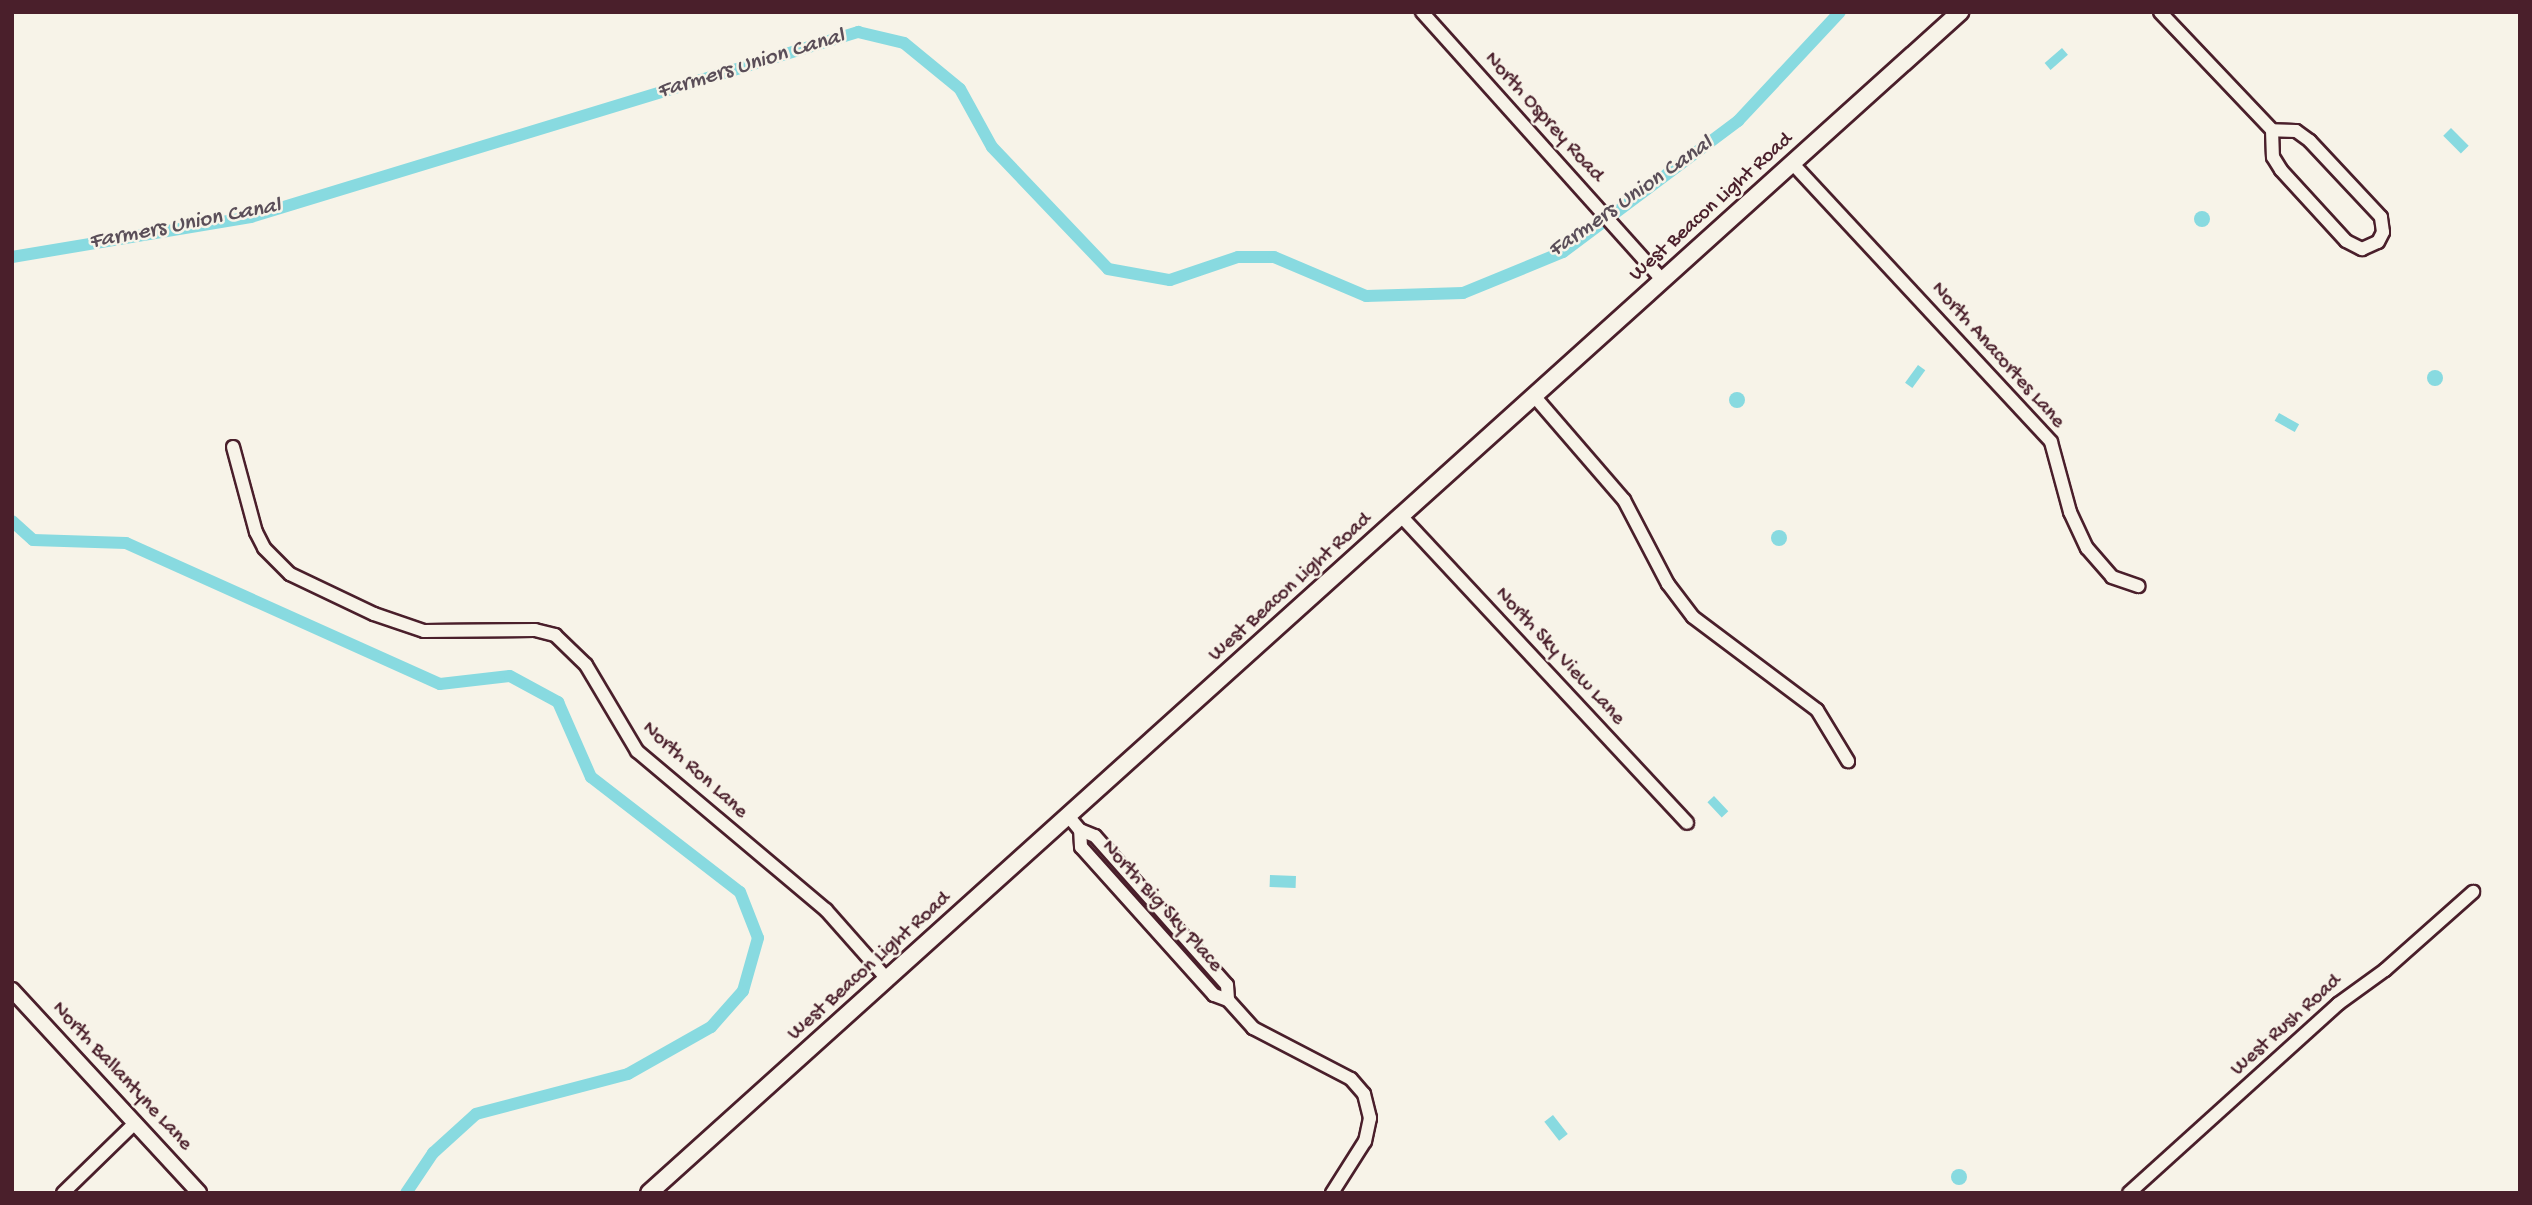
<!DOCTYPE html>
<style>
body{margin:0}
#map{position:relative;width:2532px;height:1205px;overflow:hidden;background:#f7f3e8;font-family:"Gochi Hand",sans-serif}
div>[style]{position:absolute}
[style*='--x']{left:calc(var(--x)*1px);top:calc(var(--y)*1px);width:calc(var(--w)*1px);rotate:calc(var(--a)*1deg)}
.water>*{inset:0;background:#88dae0;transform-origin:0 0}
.round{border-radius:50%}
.canal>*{height:12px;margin:-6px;padding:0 6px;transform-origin:6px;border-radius:6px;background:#88dae0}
.roads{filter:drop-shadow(2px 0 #4a1f2b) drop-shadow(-2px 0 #4a1f2b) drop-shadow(0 2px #4a1f2b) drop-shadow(0 -2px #4a1f2b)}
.minor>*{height:12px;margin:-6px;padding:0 6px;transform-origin:6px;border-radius:6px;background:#f7f3e8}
.tertiary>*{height:14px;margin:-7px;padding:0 7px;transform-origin:7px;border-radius:7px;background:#f7f3e8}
.secondary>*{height:16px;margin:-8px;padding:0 8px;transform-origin:8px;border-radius:8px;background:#f7f3e8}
span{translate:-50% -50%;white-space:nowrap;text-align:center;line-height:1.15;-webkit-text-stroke:5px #f7f3e8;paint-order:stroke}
.street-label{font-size:21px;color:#4a1f2b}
.water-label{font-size:23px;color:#5a4e58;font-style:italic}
.frame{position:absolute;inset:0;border:14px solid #4a1f2b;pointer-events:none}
</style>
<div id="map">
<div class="water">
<div style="left:2062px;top:48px;width:9px;height:23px;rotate:49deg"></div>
<div style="left:2451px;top:128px;width:25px;height:11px;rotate:45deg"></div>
<div class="round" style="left:2194px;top:211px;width:16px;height:16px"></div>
<div style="left:1918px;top:365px;width:9px;height:22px;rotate:36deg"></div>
<div class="round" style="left:2427px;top:370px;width:16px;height:16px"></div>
<div class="round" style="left:1729px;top:392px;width:16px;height:16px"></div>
<div style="left:2279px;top:413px;width:23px;height:9px;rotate:29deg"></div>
<div class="round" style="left:1771px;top:530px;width:16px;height:16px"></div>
<div style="left:1714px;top:796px;width:21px;height:9px;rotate:47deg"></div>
<div style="left:1270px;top:875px;width:26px;height:12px;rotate:2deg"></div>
<div style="left:1553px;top:1115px;width:24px;height:11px;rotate:52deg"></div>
<div class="round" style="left:1951px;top:1169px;width:16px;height:16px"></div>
</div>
<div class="canal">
<div style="--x:12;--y:257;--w:242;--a:-9.5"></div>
<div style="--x:251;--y:217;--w:635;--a:-16.95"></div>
<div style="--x:858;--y:32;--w:47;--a:13.4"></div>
<div style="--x:904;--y:43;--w:72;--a:39.4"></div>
<div style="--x:960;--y:89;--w:66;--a:61.1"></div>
<div style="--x:992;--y:147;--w:168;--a:46.4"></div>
<div style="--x:1108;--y:269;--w:63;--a:10.1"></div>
<div style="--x:1170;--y:280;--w:72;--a:-18.7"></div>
<div style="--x:1238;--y:257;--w:36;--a:0"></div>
<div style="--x:1274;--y:257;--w:100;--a:23"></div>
<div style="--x:1366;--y:296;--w:97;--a:-1.8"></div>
<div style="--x:1463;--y:293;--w:108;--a:-22.3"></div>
<div style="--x:1563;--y:252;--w:219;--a:-36.8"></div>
<div style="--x:1738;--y:121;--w:149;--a:-46.9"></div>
<div style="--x:12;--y:521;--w:28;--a:42"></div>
<div style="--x:33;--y:540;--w:93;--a:1.8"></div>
<div style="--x:126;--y:543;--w:344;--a:24.2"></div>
<div style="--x:440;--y:684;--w:70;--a:-6.5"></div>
<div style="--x:510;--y:676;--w:55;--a:28.4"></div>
<div style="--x:558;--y:702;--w:82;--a:66.3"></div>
<div style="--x:591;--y:777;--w:188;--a:37.7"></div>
<div style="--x:740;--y:892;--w:49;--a:68.6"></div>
<div style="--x:758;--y:938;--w:55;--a:105.8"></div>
<div style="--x:743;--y:991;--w:48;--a:131.6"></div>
<div style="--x:711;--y:1027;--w:95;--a:150.5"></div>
<div style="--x:628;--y:1074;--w:157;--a:165.3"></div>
<div style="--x:476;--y:1114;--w:58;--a:137.8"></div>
<div style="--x:433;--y:1153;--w:48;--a:124"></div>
</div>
<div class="roads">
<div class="minor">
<div style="--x:1422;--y:12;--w:361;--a:48.1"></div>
<div style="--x:2160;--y:12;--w:163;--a:46.5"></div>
<div style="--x:2272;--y:130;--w:27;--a:88"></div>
<div style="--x:2273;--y:157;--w:15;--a:58"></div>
<div style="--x:2281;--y:170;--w:96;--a:47.5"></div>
<div style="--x:2346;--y:241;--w:18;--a:27"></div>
<div style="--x:2362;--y:249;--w:17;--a:-24"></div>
<div style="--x:2378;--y:242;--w:11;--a:-63"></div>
<div style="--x:2383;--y:232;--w:15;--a:-98"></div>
<div style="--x:2381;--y:217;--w:104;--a:-133.1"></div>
<div style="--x:2310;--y:141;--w:17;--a:-144"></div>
<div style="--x:2296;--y:131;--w:24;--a:-178"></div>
<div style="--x:1793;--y:164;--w:379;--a:47.1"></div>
<div style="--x:2051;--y:442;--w:73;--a:74.8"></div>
<div style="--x:2070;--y:512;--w:40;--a:65"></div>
<div style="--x:2087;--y:548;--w:38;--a:49"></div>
<div style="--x:2112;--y:577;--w:28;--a:19"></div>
<div style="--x:1535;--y:397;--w:136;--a:49.2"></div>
<div style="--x:1624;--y:500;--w:95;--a:62.4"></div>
<div style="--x:1668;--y:584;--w:41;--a:52.9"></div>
<div style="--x:1693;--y:617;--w:155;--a:36.9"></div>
<div style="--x:1817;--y:710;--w:60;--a:58.7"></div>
<div style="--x:233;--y:447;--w:88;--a:74.9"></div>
<div style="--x:256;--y:532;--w:18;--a:63"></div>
<div style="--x:264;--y:548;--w:37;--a:45"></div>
<div style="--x:290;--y:574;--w:93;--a:25.5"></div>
<div style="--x:374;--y:614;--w:53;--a:18.8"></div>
<div style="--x:424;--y:631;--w:111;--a:-0.5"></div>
<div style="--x:535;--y:630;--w:21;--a:14"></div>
<div style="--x:555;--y:635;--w:43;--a:44.1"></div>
<div style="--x:586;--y:665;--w:100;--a:59.3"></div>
<div style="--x:637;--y:751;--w:247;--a:40.1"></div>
<div style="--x:826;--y:910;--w:92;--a:48.5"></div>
<div style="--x:1402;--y:517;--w:418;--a:47"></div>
<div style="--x:1069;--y:817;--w:17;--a:50"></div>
<div style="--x:1080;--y:830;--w:16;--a:22"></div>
<div style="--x:1095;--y:836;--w:199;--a:48.5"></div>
<div style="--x:1227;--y:985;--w:15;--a:86"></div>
<div style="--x:1228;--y:1000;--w:15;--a:-160"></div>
<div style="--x:1214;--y:995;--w:199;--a:-131.9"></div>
<div style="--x:1081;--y:847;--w:17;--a:-93"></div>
<div style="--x:1228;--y:1000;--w:38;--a:48"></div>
<div style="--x:1253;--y:1028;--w:110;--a:27.5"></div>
<div style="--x:1351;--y:1079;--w:20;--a:49"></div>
<div style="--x:1364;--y:1094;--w:25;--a:76"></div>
<div style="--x:1370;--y:1118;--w:24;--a:102"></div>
<div style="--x:1365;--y:1141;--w:62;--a:122.4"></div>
<div style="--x:63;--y:1193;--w:100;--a:-44.2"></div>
<div style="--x:2129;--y:1193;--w:282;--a:-42.1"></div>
<div style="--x:2338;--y:1004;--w:58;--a:-35.9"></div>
<div style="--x:2385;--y:970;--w:118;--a:-41.6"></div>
</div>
<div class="tertiary">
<div style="--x:12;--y:990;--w:276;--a:47.3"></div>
</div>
<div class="secondary">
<div style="--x:649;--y:1193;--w:1765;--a:-42.01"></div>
</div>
</div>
<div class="street-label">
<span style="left:1543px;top:118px;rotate:48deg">North Osprey Road</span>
<span style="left:1712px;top:208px;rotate:-42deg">West Beacon Light Road</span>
<span style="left:1997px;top:356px;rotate:48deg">North Anacortes Lane</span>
<span style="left:1291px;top:588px;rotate:-42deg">West Beacon Light Road</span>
<span style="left:1559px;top:657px;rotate:47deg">North Sky View Lane</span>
<span style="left:694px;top:771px;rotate:42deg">North Ron Lane</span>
<span style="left:1161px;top:907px;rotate:48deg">North Big Sky Place</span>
<span style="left:870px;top:967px;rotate:-42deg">West Beacon Light Road</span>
<span style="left:2287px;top:1026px;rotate:-42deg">West Rush Road</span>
<span style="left:121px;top:1077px;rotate:47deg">North Ballantyne Lane</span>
</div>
<div class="water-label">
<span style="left:751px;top:65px;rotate:-17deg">Farmers Union Canal</span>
<span style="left:1631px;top:198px;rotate:-35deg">Farmers Union Canal</span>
<span style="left:185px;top:225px;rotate:-11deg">Farmers Union Canal</span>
</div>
<div class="frame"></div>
</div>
